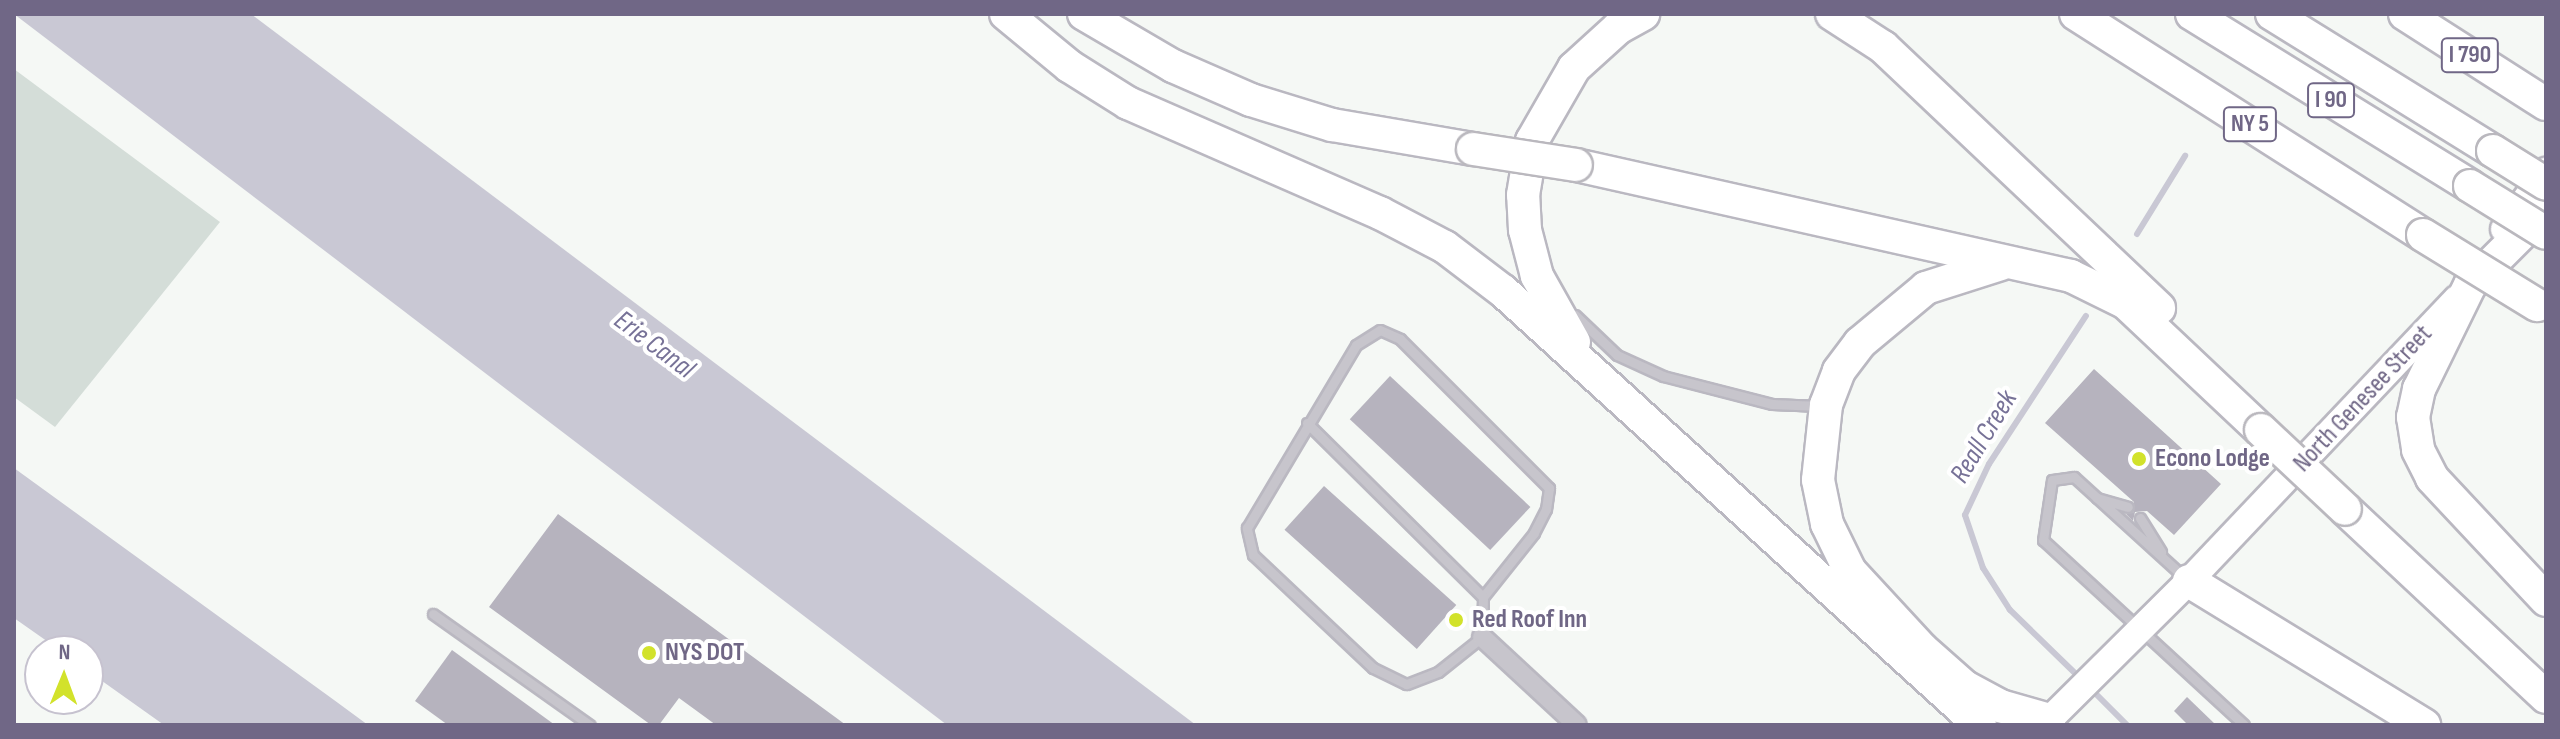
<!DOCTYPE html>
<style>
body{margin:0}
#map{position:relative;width:2560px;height:739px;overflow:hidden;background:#f5f8f5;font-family:"Sofia Sans Condensed",sans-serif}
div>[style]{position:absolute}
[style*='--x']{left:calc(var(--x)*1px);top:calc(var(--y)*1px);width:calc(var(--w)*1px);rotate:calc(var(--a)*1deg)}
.green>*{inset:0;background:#d4ddd8}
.water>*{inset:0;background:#c9c8d4}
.stream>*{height:6px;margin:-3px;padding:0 3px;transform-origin:3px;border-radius:3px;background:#c9c8d4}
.building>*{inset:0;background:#b6b3be;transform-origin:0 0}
.roads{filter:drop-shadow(2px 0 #bab8c1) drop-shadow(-2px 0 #bab8c1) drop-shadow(0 2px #bab8c1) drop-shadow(0 -2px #bab8c1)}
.lane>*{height:9px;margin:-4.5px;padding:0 4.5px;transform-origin:4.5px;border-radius:4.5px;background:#c7c5cc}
.street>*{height:18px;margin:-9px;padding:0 9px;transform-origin:9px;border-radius:9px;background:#c7c5cc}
.secondary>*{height:26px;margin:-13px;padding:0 13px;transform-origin:13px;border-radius:13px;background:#fff}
.highway>*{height:32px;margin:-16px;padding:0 16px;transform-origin:16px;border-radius:16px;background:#fff}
.bridges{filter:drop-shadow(2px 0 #bab8be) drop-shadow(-2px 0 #bab8be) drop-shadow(0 2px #bab8be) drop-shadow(0 -2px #bab8be)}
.highway-bridge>*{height:32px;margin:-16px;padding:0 16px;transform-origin:16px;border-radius:16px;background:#fff}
.dots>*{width:22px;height:22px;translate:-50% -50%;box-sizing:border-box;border:4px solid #fff;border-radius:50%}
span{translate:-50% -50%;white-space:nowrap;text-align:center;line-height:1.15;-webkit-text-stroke:8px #fff;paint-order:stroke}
.shield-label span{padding:2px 6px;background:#fff;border:2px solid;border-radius:6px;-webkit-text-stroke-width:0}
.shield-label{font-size:24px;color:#706786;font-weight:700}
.street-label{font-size:26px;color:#706786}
.poi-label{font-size:26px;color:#706786;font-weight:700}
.left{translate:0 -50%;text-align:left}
.water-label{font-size:28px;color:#777297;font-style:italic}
.frame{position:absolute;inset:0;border:16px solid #706786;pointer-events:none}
.north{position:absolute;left:24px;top:635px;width:80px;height:80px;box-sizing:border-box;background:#fff;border:2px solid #c6c2cf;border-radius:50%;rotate:1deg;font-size:22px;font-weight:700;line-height:32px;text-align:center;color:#706786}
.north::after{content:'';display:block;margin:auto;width:28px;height:36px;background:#d2e22b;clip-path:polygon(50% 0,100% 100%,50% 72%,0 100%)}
</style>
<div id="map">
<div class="green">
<div style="clip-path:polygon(14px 69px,220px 222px,55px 427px,14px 397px)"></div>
</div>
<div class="water">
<div style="clip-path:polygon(14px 14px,251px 14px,1196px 725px,947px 725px)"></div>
<div style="clip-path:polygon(14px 468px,334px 700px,368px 725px,164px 725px,88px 671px,88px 651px,61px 651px,14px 618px)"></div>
</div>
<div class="stream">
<div style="--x:2137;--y:234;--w:92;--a:-58.4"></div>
<div style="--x:2080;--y:678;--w:98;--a:-135.8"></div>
<div style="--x:2010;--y:610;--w:50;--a:-122.7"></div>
<div style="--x:1983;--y:568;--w:56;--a:-108.8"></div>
<div style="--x:1965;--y:515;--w:56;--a:-64.8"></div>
<div style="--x:1989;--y:464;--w:177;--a:-56.8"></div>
<div style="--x:2091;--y:689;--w:51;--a:45"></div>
</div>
<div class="building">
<div style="clip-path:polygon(2094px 369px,2221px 484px,2174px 535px,2147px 511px,2135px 512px,2133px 521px,2126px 514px,2134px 512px,2134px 502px,2045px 423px)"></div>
<div style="left:1390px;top:376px;width:192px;height:59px;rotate:43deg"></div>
<div style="left:1324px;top:486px;width:178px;height:59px;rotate:42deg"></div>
<div style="clip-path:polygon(558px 514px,846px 725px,716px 725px,679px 698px,659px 725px,651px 725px,489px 607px)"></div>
<div style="clip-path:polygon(452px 650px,555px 725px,448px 725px,415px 701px)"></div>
<div style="clip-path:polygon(2187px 697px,2216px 725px,2188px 725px,2174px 711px)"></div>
</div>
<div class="roads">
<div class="lane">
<div style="--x:1575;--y:315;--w:58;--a:43.6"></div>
<div style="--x:1617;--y:355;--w:51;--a:24.5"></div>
<div style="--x:1663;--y:376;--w:113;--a:14.4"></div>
<div style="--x:1772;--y:404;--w:48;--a:2.4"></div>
<div style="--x:1380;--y:330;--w:22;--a:24"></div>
<div style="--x:1400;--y:339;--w:211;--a:45"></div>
<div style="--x:1549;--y:488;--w:21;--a:98"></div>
<div style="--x:1546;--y:509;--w:27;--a:117"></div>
<div style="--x:1534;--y:533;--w:82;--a:128.6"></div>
<div style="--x:1483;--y:597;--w:40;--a:91.4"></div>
<div style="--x:1482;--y:637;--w:56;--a:141.5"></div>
<div style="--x:1438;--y:672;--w:34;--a:159"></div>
<div style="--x:1406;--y:684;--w:37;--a:-154"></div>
<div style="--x:1373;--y:668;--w:165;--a:-136.7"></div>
<div style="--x:1253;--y:555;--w:28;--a:-103"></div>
<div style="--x:1247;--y:528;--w:213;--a:-59.2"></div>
<div style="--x:1356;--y:345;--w:28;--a:-32"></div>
<div style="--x:1307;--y:423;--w:247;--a:44.7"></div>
<div style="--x:2097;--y:498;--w:32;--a:16"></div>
<div style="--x:2140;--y:518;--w:40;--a:58"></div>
<div style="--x:2184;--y:577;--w:149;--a:-137.7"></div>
<div style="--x:2074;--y:477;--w:22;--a:172"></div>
<div style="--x:2052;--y:480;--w:61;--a:98.5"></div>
<div style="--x:2043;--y:540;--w:273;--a:42.6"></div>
<div style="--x:433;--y:614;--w:192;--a:35.3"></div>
</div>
<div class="street">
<div style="--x:1482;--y:637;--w:129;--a:42.8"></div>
</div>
<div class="secondary">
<div style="--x:2504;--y:229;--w:72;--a:-54.1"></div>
<div style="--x:2044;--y:725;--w:204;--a:-44.8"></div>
<div style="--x:2189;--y:581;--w:389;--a:-46.5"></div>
</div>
<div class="highway">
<div style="--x:1006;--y:14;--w:82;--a:39.5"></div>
<div style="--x:1069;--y:66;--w:70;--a:32.1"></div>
<div style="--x:1128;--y:103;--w:275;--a:23.6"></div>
<div style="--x:1380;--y:213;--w:73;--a:27.6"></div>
<div style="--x:1445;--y:247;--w:73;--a:37.2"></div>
<div style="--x:1503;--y:291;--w:645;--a:42.3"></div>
<div style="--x:1084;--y:14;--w:103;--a:30.3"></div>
<div style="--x:1173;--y:66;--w:85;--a:23.6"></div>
<div style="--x:1251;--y:100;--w:85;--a:17.2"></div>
<div style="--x:1332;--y:125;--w:143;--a:9.7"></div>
<div style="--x:1832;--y:14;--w:61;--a:32.9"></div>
<div style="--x:1883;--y:47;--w:380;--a:43.4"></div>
<div style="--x:2076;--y:14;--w:411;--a:32.5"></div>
<div style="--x:2192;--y:14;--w:327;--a:31.7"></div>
<div style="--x:2272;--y:14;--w:260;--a:31.8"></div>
<div style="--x:2405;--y:14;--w:167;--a:32.6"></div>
<div style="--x:1576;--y:165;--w:507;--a:12.64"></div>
<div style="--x:2071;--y:276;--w:61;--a:26.1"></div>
<div style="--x:2126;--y:303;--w:185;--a:43.3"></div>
<div style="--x:2546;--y:209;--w:107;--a:135"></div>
<div style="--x:2470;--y:285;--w:116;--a:116.1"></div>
<div style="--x:2419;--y:389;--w:29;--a:102"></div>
<div style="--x:2413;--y:417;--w:33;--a:81"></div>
<div style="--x:2418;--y:450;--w:31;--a:63"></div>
<div style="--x:2432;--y:478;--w:167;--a:46.9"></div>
<div style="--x:2001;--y:264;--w:79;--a:162.3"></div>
<div style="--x:1926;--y:288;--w:86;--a:140.2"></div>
<div style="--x:1860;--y:343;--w:35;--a:127"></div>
<div style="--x:1839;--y:371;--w:36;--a:111"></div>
<div style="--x:1826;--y:405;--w:75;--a:96.1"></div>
<div style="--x:1818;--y:480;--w:45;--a:78.4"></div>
<div style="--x:1827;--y:524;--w:52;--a:63.9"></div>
<div style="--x:1850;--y:571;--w:106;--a:47.3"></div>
<div style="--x:1922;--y:649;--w:57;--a:41.5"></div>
<div style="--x:1965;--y:687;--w:40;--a:28"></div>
<div style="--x:2000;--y:706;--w:51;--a:15.9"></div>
<div style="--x:1574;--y:342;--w:76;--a:-119.3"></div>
<div style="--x:1537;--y:276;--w:48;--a:-104.6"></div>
<div style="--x:1525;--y:230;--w:35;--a:-93"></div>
<div style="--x:1523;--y:195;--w:55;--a:-80.5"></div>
<div style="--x:1532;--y:141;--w:84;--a:-60.1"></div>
<div style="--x:1574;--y:68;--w:59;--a:-42.3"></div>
<div style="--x:1618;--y:28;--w:29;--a:-29"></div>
<div style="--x:2345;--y:509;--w:275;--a:43.1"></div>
<div style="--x:2189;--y:581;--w:276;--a:31.5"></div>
</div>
</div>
<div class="bridges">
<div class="highway-bridge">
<div style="--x:1473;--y:149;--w:104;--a:8.8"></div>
<div style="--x:2493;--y:151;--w:62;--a:31.9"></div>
<div style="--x:2470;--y:186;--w:89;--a:31.7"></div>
<div style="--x:2423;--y:235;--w:134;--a:31.6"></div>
<div style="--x:2261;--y:430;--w:115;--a:43.2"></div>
</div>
</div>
<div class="dots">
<div style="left:2139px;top:459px;background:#d2e22b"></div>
<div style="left:1456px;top:620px;background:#d2e22b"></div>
<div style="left:649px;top:653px;background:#d2e22b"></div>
</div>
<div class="shield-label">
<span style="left:2470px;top:55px">I 790</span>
<span style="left:2331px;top:100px">I 90</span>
<span style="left:2250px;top:124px">NY 5</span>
</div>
<div class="street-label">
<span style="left:2363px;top:399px;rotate:-47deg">North Genesee Street</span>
</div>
<div class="poi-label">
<span class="left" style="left:2155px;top:459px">Econo Lodge</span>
<span class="left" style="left:1472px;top:620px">Red Roof Inn</span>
<span class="left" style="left:665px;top:653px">NYS DOT</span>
</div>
<div class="water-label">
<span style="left:654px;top:345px;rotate:37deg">Erie Canal</span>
<span style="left:1984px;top:437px;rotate:-59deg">Reall Creek</span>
</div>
<div class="frame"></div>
<div class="north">N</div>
</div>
